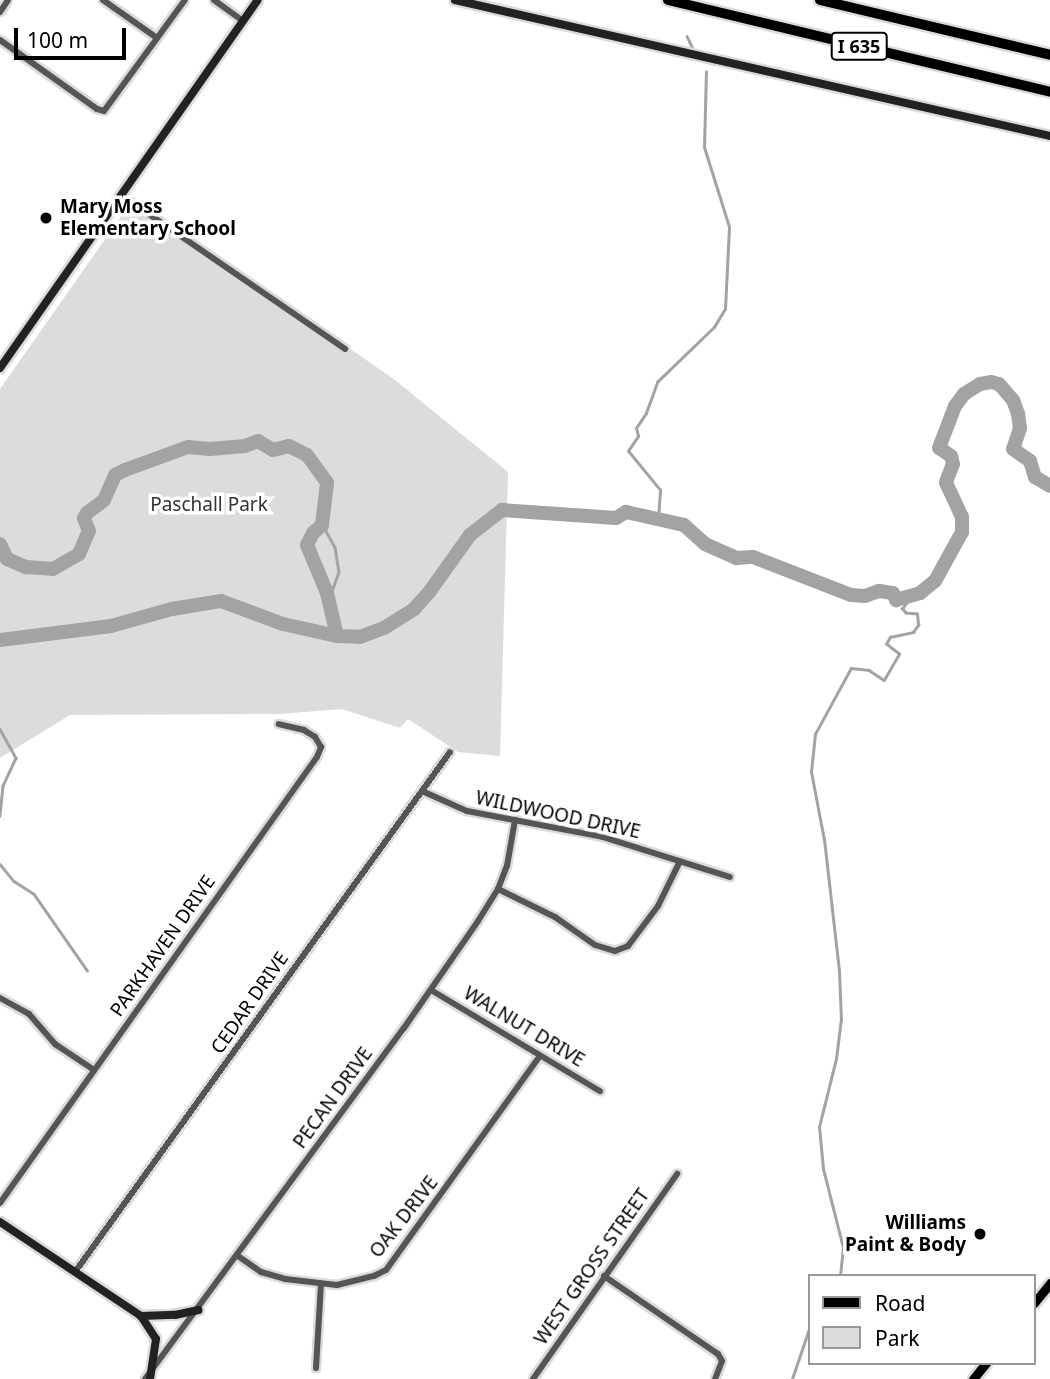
<!DOCTYPE html>
<style>
body{margin:0}
#map{position:relative;width:1050px;height:1379px;overflow:hidden;background:#fff;font-family:"Noto Sans",sans-serif}
div>[style]{position:absolute}
[style*='--x']{left:calc(var(--x)*1px);top:calc(var(--y)*1px);width:calc(var(--w)*1px);rotate:calc(var(--a)*1deg)}
.green>*{inset:0;background:#dcdcdc}
.stream>*{height:2.5px;margin:-1.25px;padding:0 1.25px;transform-origin:1.25px;border-radius:1.25px;background:#a3a3a3}
.river>*{height:14px;margin:-7px;padding:0 7px;transform-origin:7px;border-radius:7px;background:#a3a3a3}
.roads{filter:drop-shadow(2px 0 #dbdbdb) drop-shadow(-2px 0 #dbdbdb) drop-shadow(0 2px #dbdbdb) drop-shadow(0 -2px #dbdbdb)}
.street>*{height:6px;margin:-3px;padding:0 3px;transform-origin:3px;border-radius:3px;background:#555}
.secondary>*{height:8px;margin:-4px;padding:0 4px;transform-origin:4px;border-radius:4px;background:#222}
.primary>*{height:9px;margin:-4.5px;padding:0 4.5px;transform-origin:4.5px;border-radius:4.5px;background:#000}
.highway>*{height:10px;margin:-5px;padding:0 5px;transform-origin:5px;border-radius:5px;background:#000}
.dots>*{width:19px;height:19px;translate:-50% -50%;box-sizing:border-box;border:4px solid #fff;border-radius:50%}
span{translate:-50% -50%;white-space:nowrap;text-align:center;line-height:1.15;-webkit-text-stroke:7px #fff;paint-order:stroke}
.shield-label span{padding:2px 5px;background:#fff;border:2px solid;border-radius:5px;-webkit-text-stroke-width:0}
.shield-label{font-size:18px;color:#000;font-weight:700}
.poi-label{font-size:19px;color:#000;font-weight:700}
.left{translate:0 -50%;text-align:left}
.right{translate:-100% -50%;text-align:right}
.park-label{font-size:19px;color:#333}
.street-label{font-size:19px;color:#000}
.legend{position:absolute;left:808px;top:1274px;width:228px;height:91px;box-sizing:border-box;background:#fff;border:2px solid #999;margin:0;padding:9px 12px;list-style:none;font-size:21px;color:#000}
.legend li{display:flex;align-items:center;gap:14px;height:35px}
.legend b{width:35px;border:2px solid #999}
.scale{position:absolute;left:14px;top:28px;width:112px;height:32px;box-sizing:border-box;border:4px solid #000;border-top:0;padding-left:9px;font-size:21px;line-height:24px;white-space:nowrap;color:#000;-webkit-text-stroke:5px #fff;paint-order:stroke}
</style>
<div id="map">
<div class="green">
<div style="clip-path:polygon(134px 198px,395px 380px,508px 472px,500px 756px,458px 752px,408px 719px,400px 728px,342px 709px,280px 714px,70px 715px,0 758px,0 389px)"></div>
</div>
<div class="stream">
<div style="--x:687;--y:36;--w:17;--a:65"></div>
<div style="--x:325;--y:515;--w:16;--a:86"></div>
<div style="--x:326;--y:531;--w:18;--a:61"></div>
<div style="--x:335;--y:547;--w:25;--a:81"></div>
<div style="--x:339;--y:572;--w:29;--a:110"></div>
<div style="--x:658;--y:519;--w:29;--a:-86"></div>
<div style="--x:660;--y:490;--w:50;--a:-129.4"></div>
<div style="--x:628;--y:451;--w:18;--a:-56"></div>
<div style="--x:638;--y:436;--w:8;--a:-104"></div>
<div style="--x:636;--y:428;--w:18;--a:-56"></div>
<div style="--x:646;--y:413;--w:33;--a:-70"></div>
<div style="--x:657;--y:382;--w:79;--a:-44"></div>
<div style="--x:714;--y:327;--w:21;--a:-59"></div>
<div style="--x:725;--y:309;--w:82;--a:-87.2"></div>
<div style="--x:729;--y:227;--w:84;--a:-107.4"></div>
<div style="--x:704;--y:147;--w:75;--a:-88.5"></div>
<div style="--x:0;--y:729;--w:33;--a:61"></div>
<div style="--x:16;--y:758;--w:31;--a:115"></div>
<div style="--x:3;--y:786;--w:30;--a:96"></div>
<div style="--x:0;--y:864;--w:22;--a:51"></div>
<div style="--x:14;--y:881;--w:24;--a:33"></div>
<div style="--x:34;--y:894;--w:93;--a:55.1"></div>
<div style="--x:840;--y:1276;--w:28;--a:-84"></div>
<div style="--x:843;--y:1248;--w:81;--a:-104.2"></div>
<div style="--x:823;--y:1169;--w:42;--a:-95.4"></div>
<div style="--x:819;--y:1127;--w:70;--a:-76"></div>
<div style="--x:836;--y:1059;--w:38;--a:-83"></div>
<div style="--x:841;--y:1021;--w:50;--a:-92.3"></div>
<div style="--x:839;--y:971;--w:132;--a:-96.5"></div>
<div style="--x:824;--y:840;--w:69;--a:-100.8"></div>
<div style="--x:811;--y:772;--w:38;--a:-84"></div>
<div style="--x:815;--y:734;--w:75;--a:-61.4"></div>
<div style="--x:851;--y:668;--w:18;--a:6"></div>
<div style="--x:869;--y:670;--w:18;--a:34"></div>
<div style="--x:884;--y:680;--w:30;--a:-60"></div>
<div style="--x:899;--y:654;--w:16;--a:-142"></div>
<div style="--x:886;--y:644;--w:8;--a:-60"></div>
<div style="--x:890;--y:637;--w:24;--a:-12"></div>
<div style="--x:913;--y:632;--w:9;--a:-54"></div>
<div style="--x:918;--y:625;--w:11;--a:-95"></div>
<div style="--x:917;--y:614;--w:11;--a:-175"></div>
<div style="--x:906;--y:613;--w:6;--a:-135"></div>
<div style="--x:902;--y:609;--w:16;--a:-55"></div>
<div style="--x:792;--y:1379;--w:56;--a:-71.2"></div>
</div>
<div class="river">
<div style="--x:0;--y:544;--w:17;--a:65"></div>
<div style="--x:7;--y:559;--w:21;--a:23"></div>
<div style="--x:26;--y:567;--w:27;--a:4"></div>
<div style="--x:53;--y:569;--w:30;--a:-30"></div>
<div style="--x:79;--y:554;--w:25;--a:-67"></div>
<div style="--x:89;--y:531;--w:14;--a:-111"></div>
<div style="--x:84;--y:518;--w:6;--a:-59"></div>
<div style="--x:87;--y:513;--w:21;--a:-37"></div>
<div style="--x:104;--y:500;--w:27;--a:-66"></div>
<div style="--x:115;--y:475;--w:11;--a:-27"></div>
<div style="--x:125;--y:470;--w:67;--a:-20.1"></div>
<div style="--x:188;--y:447;--w:22;--a:5"></div>
<div style="--x:210;--y:449;--w:35;--a:-5"></div>
<div style="--x:245;--y:446;--w:14;--a:-21"></div>
<div style="--x:258;--y:441;--w:17;--a:31"></div>
<div style="--x:273;--y:450;--w:16;--a:-14"></div>
<div style="--x:289;--y:446;--w:20;--a:27"></div>
<div style="--x:307;--y:455;--w:34;--a:54"></div>
<div style="--x:327;--y:483;--w:42;--a:96.8"></div>
<div style="--x:322;--y:525;--w:12;--a:138"></div>
<div style="--x:313;--y:533;--w:13;--a:117"></div>
<div style="--x:307;--y:545;--w:52;--a:67.4"></div>
<div style="--x:327;--y:593;--w:44;--a:76.9"></div>
<div style="--x:0;--y:640;--w:112;--a:-7.2"></div>
<div style="--x:111;--y:626;--w:63;--a:-15.6"></div>
<div style="--x:172;--y:609;--w:50;--a:-9.3"></div>
<div style="--x:221;--y:601;--w:66;--a:20.4"></div>
<div style="--x:283;--y:624;--w:55;--a:12.5"></div>
<div style="--x:337;--y:636;--w:23;--a:2"></div>
<div style="--x:360;--y:637;--w:26;--a:-21"></div>
<div style="--x:384;--y:628;--w:36;--a:-32"></div>
<div style="--x:414;--y:609;--w:24;--a:-48"></div>
<div style="--x:430;--y:591;--w:69;--a:-54.5"></div>
<div style="--x:470;--y:535;--w:41;--a:-38"></div>
<div style="--x:502;--y:510;--w:114;--a:4"></div>
<div style="--x:616;--y:518;--w:12;--a:-31"></div>
<div style="--x:626;--y:512;--w:59;--a:12.6"></div>
<div style="--x:684;--y:525;--w:28;--a:42"></div>
<div style="--x:705;--y:544;--w:35;--a:24"></div>
<div style="--x:737;--y:558;--w:16;--a:-4"></div>
<div style="--x:753;--y:557;--w:105;--a:21.2"></div>
<div style="--x:851;--y:595;--w:14;--a:4"></div>
<div style="--x:865;--y:596;--w:15;--a:-20"></div>
<div style="--x:879;--y:591;--w:14;--a:8"></div>
<div style="--x:893;--y:593;--w:8;--a:67"></div>
<div style="--x:896;--y:600;--w:25;--a:-16"></div>
<div style="--x:920;--y:593;--w:19;--a:-39"></div>
<div style="--x:935;--y:581;--w:56;--a:-61.1"></div>
<div style="--x:962;--y:532;--w:15;--a:-90"></div>
<div style="--x:962;--y:517;--w:38;--a:-115"></div>
<div style="--x:946;--y:482;--w:19;--a:-69"></div>
<div style="--x:953;--y:464;--w:8;--a:-104"></div>
<div style="--x:951;--y:456;--w:14;--a:-146"></div>
<div style="--x:939;--y:448;--w:45;--a:-69.1"></div>
<div style="--x:955;--y:406;--w:15;--a:-53"></div>
<div style="--x:964;--y:394;--w:19;--a:-32"></div>
<div style="--x:980;--y:384;--w:11;--a:-10"></div>
<div style="--x:991;--y:382;--w:8;--a:14"></div>
<div style="--x:999;--y:384;--w:21;--a:49"></div>
<div style="--x:1013;--y:400;--w:15;--a:70"></div>
<div style="--x:1018;--y:414;--w:14;--a:82"></div>
<div style="--x:1020;--y:428;--w:22;--a:108"></div>
<div style="--x:1013;--y:449;--w:21;--a:35"></div>
<div style="--x:1030;--y:461;--w:17;--a:73"></div>
<div style="--x:1035;--y:477;--w:17;--a:31"></div>
</div>
<div class="roads">
<div class="street">
<div style="--x:103;--y:0;--w:66;--a:35.1"></div>
<div style="--x:214;--y:0;--w:36;--a:36"></div>
<div style="--x:0;--y:12;--w:14;--a:-56"></div>
<div style="--x:0;--y:40;--w:119;--a:35.4"></div>
<div style="--x:97;--y:109;--w:7;--a:16"></div>
<div style="--x:104;--y:111;--w:137;--a:-53.9"></div>
<div style="--x:121;--y:195;--w:272;--a:34.5"></div>
<div style="--x:422;--y:791;--w:49;--a:24"></div>
<div style="--x:467;--y:811;--w:138;--a:10.8"></div>
<div style="--x:603;--y:837;--w:133;--a:17.5"></div>
<div style="--x:498;--y:889;--w:64;--a:26.2"></div>
<div style="--x:555;--y:917;--w:49;--a:35"></div>
<div style="--x:595;--y:945;--w:21;--a:17"></div>
<div style="--x:615;--y:951;--w:14;--a:-21"></div>
<div style="--x:628;--y:946;--w:50;--a:-53.1"></div>
<div style="--x:658;--y:906;--w:50;--a:-63.9"></div>
<div style="--x:431;--y:990;--w:197;--a:30.9"></div>
<div style="--x:0;--y:998;--w:33;--a:29"></div>
<div style="--x:29;--y:1014;--w:40;--a:49"></div>
<div style="--x:55;--y:1044;--w:47;--a:33.7"></div>
<div style="--x:0;--y:1203;--w:547;--a:-54.6"></div>
<div style="--x:317;--y:757;--w:11;--a:-68"></div>
<div style="--x:321;--y:747;--w:12;--a:-121"></div>
<div style="--x:315;--y:737;--w:13;--a:-148"></div>
<div style="--x:304;--y:730;--w:26;--a:-167"></div>
<div style="--x:238;--y:1256;--w:28;--a:35"></div>
<div style="--x:261;--y:1272;--w:25;--a:16"></div>
<div style="--x:285;--y:1279;--w:52;--a:6.6"></div>
<div style="--x:337;--y:1285;--w:38;--a:-14"></div>
<div style="--x:374;--y:1276;--w:13;--a:-27"></div>
<div style="--x:386;--y:1270;--w:264;--a:-54.3"></div>
<div style="--x:75;--y:1272;--w:641;--a:-54.2"></div>
<div style="--x:604;--y:1276;--w:138;--a:34.4"></div>
<div style="--x:718;--y:1354;--w:8;--a:60"></div>
<div style="--x:722;--y:1361;--w:19;--a:111"></div>
<div style="--x:316;--y:1368;--w:84;--a:-86.6"></div>
<div style="--x:145;--y:1379;--w:436;--a:-53.6"></div>
<div style="--x:404;--y:1028;--w:130;--a:-55.3"></div>
<div style="--x:478;--y:921;--w:38;--a:-58"></div>
<div style="--x:498;--y:889;--w:25;--a:-69"></div>
<div style="--x:507;--y:866;--w:47;--a:-80.1"></div>
<div style="--x:533;--y:1379;--w:251;--a:-54.9"></div>
</div>
<div class="secondary">
<div style="--x:455;--y:0;--w:610;--a:12.88"></div>
<div style="--x:0;--y:368;--w:449;--a:-55"></div>
<div style="--x:0;--y:1222;--w:169;--a:33.7"></div>
<div style="--x:141;--y:1316;--w:27;--a:57"></div>
<div style="--x:156;--y:1339;--w:40;--a:98.5"></div>
<div style="--x:141;--y:1316;--w:34;--a:-2"></div>
<div style="--x:175;--y:1315;--w:24;--a:-12"></div>
</div>
<div class="primary">
<div style="--x:1034;--y:1303;--w:26;--a:-51"></div>
<div style="--x:973;--y:1379;--w:21;--a:-51"></div>
</div>
<div class="highway">
<div style="--x:668;--y:0;--w:393;--a:13.5"></div>
<div style="--x:820;--y:0;--w:236;--a:13.4"></div>
</div>
</div>
<div class="dots">
<div style="left:46px;top:218px;background:#000"></div>
<div style="left:980px;top:1234px;background:#000"></div>
</div>
<div class="shield-label">
<span style="left:859px;top:46px">I 635</span>
</div>
<div class="poi-label">
<span class="left" style="left:60px;top:218px">Mary Moss<br>Elementary School</span>
<span class="right" style="left:966px;top:1234px">Williams<br>Paint &amp; Body</span>
</div>
<div class="park-label">
<span style="left:209px;top:505px">Paschall Park</span>
</div>
<div class="street-label">
<span style="left:558px;top:815px;rotate:12deg">WILDWOOD DRIVE</span>
<span style="left:163px;top:946px;rotate:-55deg">PARKHAVEN DRIVE</span>
<span style="left:250px;top:1003px;rotate:-55deg">CEDAR DRIVE</span>
<span style="left:524px;top:1027px;rotate:31deg">WALNUT DRIVE</span>
<span style="left:333px;top:1098px;rotate:-54deg">PECAN DRIVE</span>
<span style="left:404px;top:1217px;rotate:-52deg">OAK DRIVE</span>
<span style="left:592px;top:1267px;rotate:-55deg">WEST GROSS STREET</span>
</div>
<ul class="legend">
<li><b style="height:9px;background:#000"></b>Road</li>
<li><b style="height:19px;background:#dcdcdc"></b>Park</li>
</ul>
<div class="scale">100 m</div>
</div>
